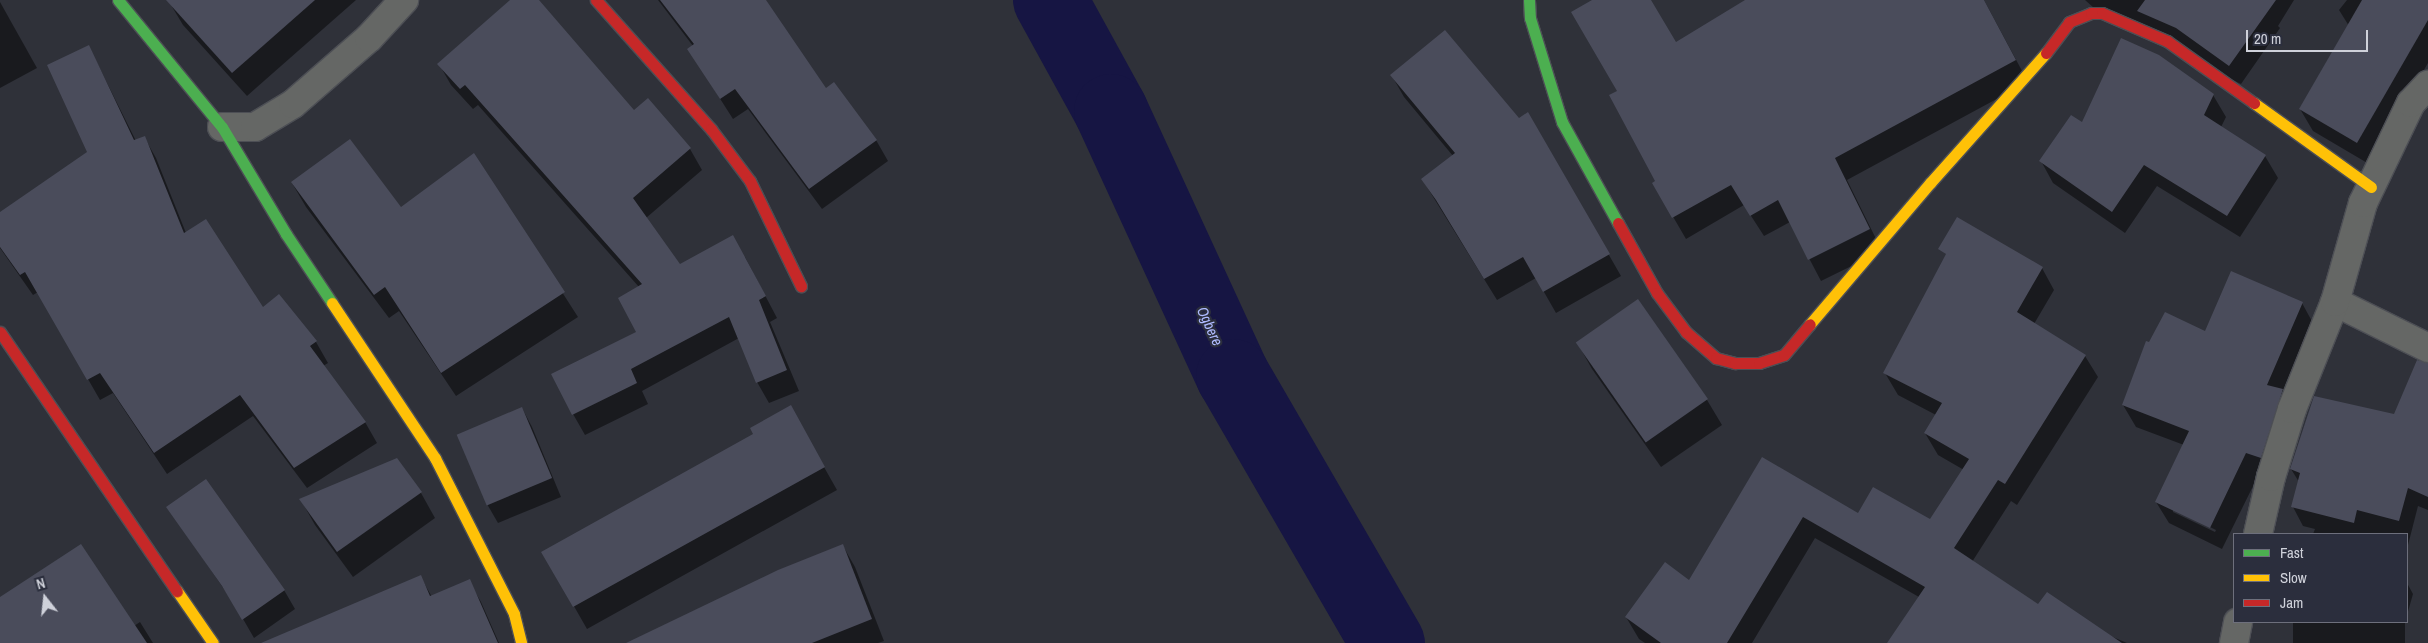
<!DOCTYPE html>
<style>
body{margin:0}
#map{position:relative;width:2428px;height:643px;overflow:hidden;background:#2f3139;font-family:"Archivo Narrow",sans-serif}
div>[style]{position:absolute}
[style*='--x']{left:calc(var(--x)*1px);top:calc(var(--y)*1px);width:calc(var(--w)*1px);rotate:calc(var(--a)*1deg)}
.shadow>*{inset:0;background:#0007;transform-origin:0 0}
.river>*{height:74px;margin:-37px;padding:0 37px;transform-origin:37px;border-radius:37px;background:#161543}
.building>*{inset:0;background:#4a4c5b;transform-origin:0 0}
.roads{filter:drop-shadow(1px 0 #4d4f55) drop-shadow(-1px 0 #4d4f55) drop-shadow(0 1px #4d4f55) drop-shadow(0 -1px #4d4f55)}
.street>*{height:28px;margin:-14px;padding:0 14px;transform-origin:14px;border-radius:14px;background:#656765}
.fast>*{height:11px;margin:-5.5px;padding:0 5.5px;transform-origin:5.5px;border-radius:5.5px;background:#4caf50}
.slow>*{height:11px;margin:-5.5px;padding:0 5.5px;transform-origin:5.5px;border-radius:5.5px;background:#ffc107}
.jam>*{height:11px;margin:-5.5px;padding:0 5.5px;transform-origin:5.5px;border-radius:5.5px;background:#c62828}
span{translate:-50% -50%;white-space:nowrap;text-align:center;line-height:1.15;-webkit-text-stroke:4.5px #2b2e3d;paint-order:stroke}
.water-label{font-size:15px;color:#aebafe;font-style:italic}
.legend{position:absolute;left:2233px;top:533px;width:175px;height:90px;box-sizing:border-box;background:#2b2e3d;border:1px solid #6d6f7c;margin:0;padding:6px 9px;list-style:none;font-size:15px;color:#cfd1da}
.legend li{display:flex;align-items:center;gap:10px;height:25px}
.legend b{width:25px;border:1px solid #6d6f7c}
.north{position:absolute;left:20px;top:573px;width:50px;height:50px;-webkit-text-stroke:4px #2b2e3d;paint-order:stroke;rotate:344deg;font-size:14px;font-weight:700;line-height:20px;text-align:center;color:#cfd1da}
.north::after{content:'';display:block;margin:auto;width:18px;height:22px;background:#cfd1da;clip-path:polygon(50% 0,100% 100%,50% 72%,0 100%)}
.scale{position:absolute;left:2246px;top:30px;width:122px;height:22px;box-sizing:border-box;border:2px solid #cfd1da;border-top:0;padding-left:6px;font-size:15px;line-height:18px;white-space:nowrap;color:#cfd1da;-webkit-text-stroke:4px #2b2e3d;paint-order:stroke}
</style>
<div id="map">
<div class="shadow">
<div style="clip-path:polygon(168px 0,356px 0,247px 96px,183px 25px)"></div>
<div style="clip-path:polygon(511px 0,536px 0,634px 112px,690px 149px,702px 170px,646px 218px,680px 265px,745px 257px,777px 318px,770px 322px,799px 391px,769px 403px,757px 382px,739px 338px,642px 391px,648px 404px,585px 435px,573px 414px,638px 332px,639px 287px,478px 105px,473px 109px,451px 85px,439px 64px)"></div>
<div style="clip-path:polygon(658px 0,765px 0,825px 90px,876px 140px,888px 161px,822px 209px,748px 109px,733px 119px,689px 50px,693px 46px)"></div>
<div style="clip-path:polygon(1595px 0,1650px 0,1675px 44px,1748px 0,1984px 0,2028px 82px,1847px 180px,1882px 251px,1821px 281px,1790px 222px,1764px 236px,1744px 205px,1686px 239px,1654px 184px,1657px 182px,1618px 91px)"></div>
<div style="clip-path:polygon(2085px 0,2294px 0,2278px 26px,2280px 28px,2241px 84px,2103px 16px)"></div>
<div style="clip-path:polygon(2347px 0,2428px 0,2428px 63px,2369px 164px,2313px 131px,2300px 109px,2349px 26px,2339px 10px)"></div>
<div style="clip-path:polygon(0 2px,37px 68px,0 88px)"></div>
<div style="clip-path:polygon(89px 47px,136px 141px,144px 137px,156px 158px,186px 233px,263px 308px,316px 342px,328px 363px,323px 366px,365px 422px,377px 443px,307px 488px,253px 416px,167px 474px,113px 393px,100px 400px,38px 292px,33px 295px,0 248px,0 213px,89px 153px)"></div>
<div style="clip-path:polygon(1392px 76px,1519px 119px,1528px 114px,1621px 276px,1556px 313px,1536px 278px,1497px 300px,1422px 179px,1453px 156px,1404px 97px)"></div>
<div style="clip-path:polygon(2213px 95px,2226px 117px,2221px 127px,2265px 156px,2278px 178px,2240px 237px,2157px 186px,2125px 233px,2053px 183px,2041px 161px,2082px 124px)"></div>
<div style="clip-path:polygon(474px 155px,578px 317px,456px 396px,399px 311px,389px 318px,306px 207px,292px 183px,401px 209px)"></div>
<div style="clip-path:polygon(1945px 252px,2042px 268px,2054px 290px,2034px 324px,2085px 356px,2098px 377px,2017px 505px,2011px 501px,1972px 562px,2039px 606px,2127px 643px,1889px 643px,1919px 597px,1815px 538px,1752px 643px,1645px 643px,1639px 639px,1626px 617px,1689px 582px,1763px 459px,1859px 515px,1930px 521px,1964px 470px,1938px 455px,1925px 433px,1936px 415px,1898px 395px,1885px 373px,1947px 256px)"></div>
<div style="clip-path:polygon(1638px 301px,1707px 400px,1722px 425px,1661px 467px,1592px 369px,1578px 344px)"></div>
<div style="clip-path:polygon(evenodd,2302px 303px,2314px 325px,2259px 474px,2222px 549px,2169px 523px,2156px 502px,2184px 445px,2136px 427px,2123px 405px,2205px 333px,2302px 303px,2173px 509px,2216px 530px,2215px 532px,2173px 512px,2173px 509px)"></div>
<div style="clip-path:polygon(2428px 366px,2428px 510px,2418px 506px,2407px 549px,2407px 534px,2313px 534px,2315px 529px,2303px 526px,2293px 507px,2299px 482px,2291px 469px,2395px 416px)"></div>
<div style="clip-path:polygon(790px 407px,837px 490px,587px 629px,543px 552px,755px 434px)"></div>
<div style="clip-path:polygon(522px 408px,532px 427px,561px 497px,498px 523px,487px 504px)"></div>
<div style="clip-path:polygon(397px 460px,421px 493px,435px 518px,353px 577px,315px 525px,301px 500px)"></div>
<div style="clip-path:polygon(168px 508px,284px 590px,295px 609px,254px 638px,235px 605px)"></div>
<div style="clip-path:polygon(843px 546px,855px 567px,884px 641px,878px 643px,632px 643px)"></div>
<div style="clip-path:polygon(420px 576px,432px 597px,469px 581px,481px 602px,499px 643px,289px 643px)"></div>
<div style="clip-path:polygon(2407px 583px,2413px 594px,2407px 615px)"></div>
<div style="clip-path:polygon(0 599px,134px 626px,140px 622px,153px 643px,0 643px)"></div>
<div style="left:2293px;top:622px;width:112px;height:22px"></div>
</div>
<div class="river">
<div style="--x:1050;--y:0;--w:127;--a:61.2"></div>
<div style="--x:1111;--y:111;--w:292;--a:65.3"></div>
<div style="--x:1233;--y:376;--w:309;--a:59.9"></div>
</div>
<div class="building">
<div style="clip-path:polygon(166px 0,315px 0,232px 73px)"></div>
<div style="clip-path:polygon(510px 0,539px 0,634px 110px,648px 98px,691px 148px,633px 198px,680px 264px,733px 235px,766px 296px,759px 300px,787px 370px,756px 383px,729px 317px,631px 369px,637px 383px,572px 415px,551px 374px,636px 332px,618px 298px,642px 284px,465px 85px,460px 89px,437px 64px)"></div>
<div style="clip-path:polygon(660px 0,766px 0,826px 88px,834px 82px,877px 140px,809px 189px,735px 89px,720px 99px,687px 49px,694px 44px)"></div>
<div style="clip-path:polygon(1592px 0,1651px 0,1676px 42px,1745px 0,1984px 0,2016px 60px,1835px 158px,1870px 229px,1808px 260px,1778px 200px,1750px 216px,1731px 185px,1672px 218px,1652px 183px,1655px 181px,1609px 95px,1617px 91px,1571px 12px)"></div>
<div style="clip-path:polygon(2145px 0,2276px 0,2229px 66px,2176px 28px,2137px 11px)"></div>
<div style="clip-path:polygon(2362px 0,2428px 0,2428px 20px,2357px 143px,2299px 109px)"></div>
<div style="clip-path:polygon(1445px 30px,1519px 118px,1528px 112px,1610px 254px,1543px 292px,1523px 257px,1484px 279px,1436px 200px,1421px 179px,1455px 153px,1390px 75px)"></div>
<div style="clip-path:polygon(2121px 38px,2159px 55px,2214px 94px,2204px 115px,2266px 155px,2227px 216px,2144px 165px,2112px 212px,2039px 161px,2071px 115px,2082px 122px)"></div>
<div style="clip-path:polygon(89px 45px,134px 140px,145px 136px,184px 233px,206px 219px,263px 307px,279px 294px,317px 341px,310px 346px,366px 422px,294px 468px,240px 395px,154px 453px,100px 373px,87px 380px,25px 272px,20px 275px,0 247px,0 212px,87px 152px,47px 65px)"></div>
<div style="clip-path:polygon(350px 139px,401px 207px,474px 153px,565px 292px,441px 373px,385px 287px,374px 295px,291px 182px)"></div>
<div style="clip-path:polygon(1957px 217px,2043px 267px,2017px 312px,2086px 355px,2005px 484px,1998px 480px,1954px 548px,2038px 604px,2047px 592px,2122px 643px,1887px 643px,1925px 587px,1803px 517px,1727px 643px,1661px 643px,1625px 617px,1665px 562px,1689px 580px,1762px 457px,1858px 513px,1873px 487px,1930px 519px,1969px 459px,1924px 433px,1942px 403px,1883px 373px,1946px 254px,1938px 249px)"></div>
<div style="clip-path:polygon(2231px 271px,2303px 302px,2267px 385px,2283px 389px,2261px 458px,2246px 453px,2210px 528px,2155px 502px,2189px 431px,2122px 405px,2146px 341px,2149px 342px,2165px 312px,2205px 331px)"></div>
<div style="left:1638px;top:299px;width:122px;height:76px;rotate:55deg"></div>
<div style="clip-path:polygon(2417px 360px,2428px 363px,2428px 497px,2408px 488px,2399px 521px,2357px 510px,2354px 523px,2291px 507px,2300px 473px,2290px 469px,2314px 396px,2394px 414px)"></div>
<div style="clip-path:polygon(791px 405px,825px 467px,573px 607px,541px 552px,753px 434px,750px 428px)"></div>
<div style="left:522px;top:407px;width:77px;height:71px;rotate:67deg"></div>
<div style="clip-path:polygon(397px 458px,422px 492px,337px 552px,299px 499px)"></div>
<div style="clip-path:polygon(206px 479px,285px 590px,242px 620px,222px 586px,166px 507px)"></div>
<div style="clip-path:polygon(81px 544px,147px 643px,0 643px,0 597px)"></div>
<div style="clip-path:polygon(843px 544px,872px 619px,812px 643px,626px 643px,778px 570px)"></div>
<div style="clip-path:polygon(421px 575px,430px 596px,470px 579px,498px 643px,261px 643px)"></div>
</div>
<div class="roads">
<div class="street">
<div style="--x:222;--y:127;--w:33;--a:0"></div>
<div style="--x:255;--y:127;--w:44;--a:-31.2"></div>
<div style="--x:293;--y:104;--w:101;--a:-41"></div>
<div style="--x:369;--y:38;--w:52;--a:-47.4"></div>
<div style="--x:2335;--y:302;--w:104;--a:26.3"></div>
<div style="--x:2258;--y:534;--w:58;--a:-77.2"></div>
<div style="--x:2271;--y:477;--w:71;--a:-72.8"></div>
<div style="--x:2292;--y:409;--w:115;--a:-68.1"></div>
<div style="--x:2335;--y:302;--w:103;--a:-74.2"></div>
<div style="--x:2363;--y:203;--w:111;--a:-64.4"></div>
<div style="--x:2411;--y:103;--w:25;--a:-47"></div>
<div style="--x:2234;--y:643;--w:21;--a:-79"></div>
</div>
<div class="fast">
<div style="--x:118;--y:0;--w:164;--a:50.7"></div>
<div style="--x:222;--y:127;--w:125;--a:59.1"></div>
<div style="--x:286;--y:234;--w:83;--a:56.3"></div>
<div style="--x:1529;--y:0;--w:18;--a:87"></div>
<div style="--x:1530;--y:18;--w:109;--a:72.9"></div>
<div style="--x:1562;--y:122;--w:115;--a:61"></div>
</div>
<div class="slow">
<div style="--x:2254;--y:103;--w:144;--a:35.7"></div>
<div style="--x:332;--y:303;--w:186;--a:56.4"></div>
<div style="--x:435;--y:458;--w:175;--a:63.1"></div>
<div style="--x:514;--y:614;--w:30;--a:76"></div>
<div style="--x:1810;--y:324;--w:185;--a:-49.6"></div>
<div style="--x:1930;--y:183;--w:174;--a:-48.3"></div>
<div style="--x:177;--y:591;--w:63;--a:55.3"></div>
</div>
<div class="jam">
<div style="--x:596;--y:0;--w:173;--a:48.3"></div>
<div style="--x:711;--y:129;--w:65;--a:53.1"></div>
<div style="--x:750;--y:181;--w:117;--a:64.1"></div>
<div style="--x:2046;--y:53;--w:39;--a:-53"></div>
<div style="--x:2069;--y:22;--w:24;--a:-22"></div>
<div style="--x:2091;--y:13;--w:11;--a:0"></div>
<div style="--x:2102;--y:13;--w:71;--a:23.3"></div>
<div style="--x:2167;--y:41;--w:107;--a:35.5"></div>
<div style="--x:1618;--y:223;--w:80;--a:60.9"></div>
<div style="--x:1657;--y:293;--w:49;--a:53.4"></div>
<div style="--x:1686;--y:332;--w:40;--a:41"></div>
<div style="--x:1716;--y:358;--w:20;--a:15"></div>
<div style="--x:1735;--y:363;--w:24;--a:0"></div>
<div style="--x:1759;--y:363;--w:26;--a:-18"></div>
<div style="--x:1784;--y:355;--w:40;--a:-50"></div>
<div style="--x:0;--y:332;--w:314;--a:55.7"></div>
</div>
</div>
<div class="water-label">
<span style="left:1210px;top:326px;rotate:65deg">Ogbere</span>
</div>
<ul class="legend">
<li><b style="height:6px;background:#4caf50"></b>Fast</li>
<li><b style="height:6px;background:#ffc107"></b>Slow</li>
<li><b style="height:6px;background:#c62828"></b>Jam</li>
</ul>
<div class="north">N</div>
<div class="scale">20 m</div>
</div>
